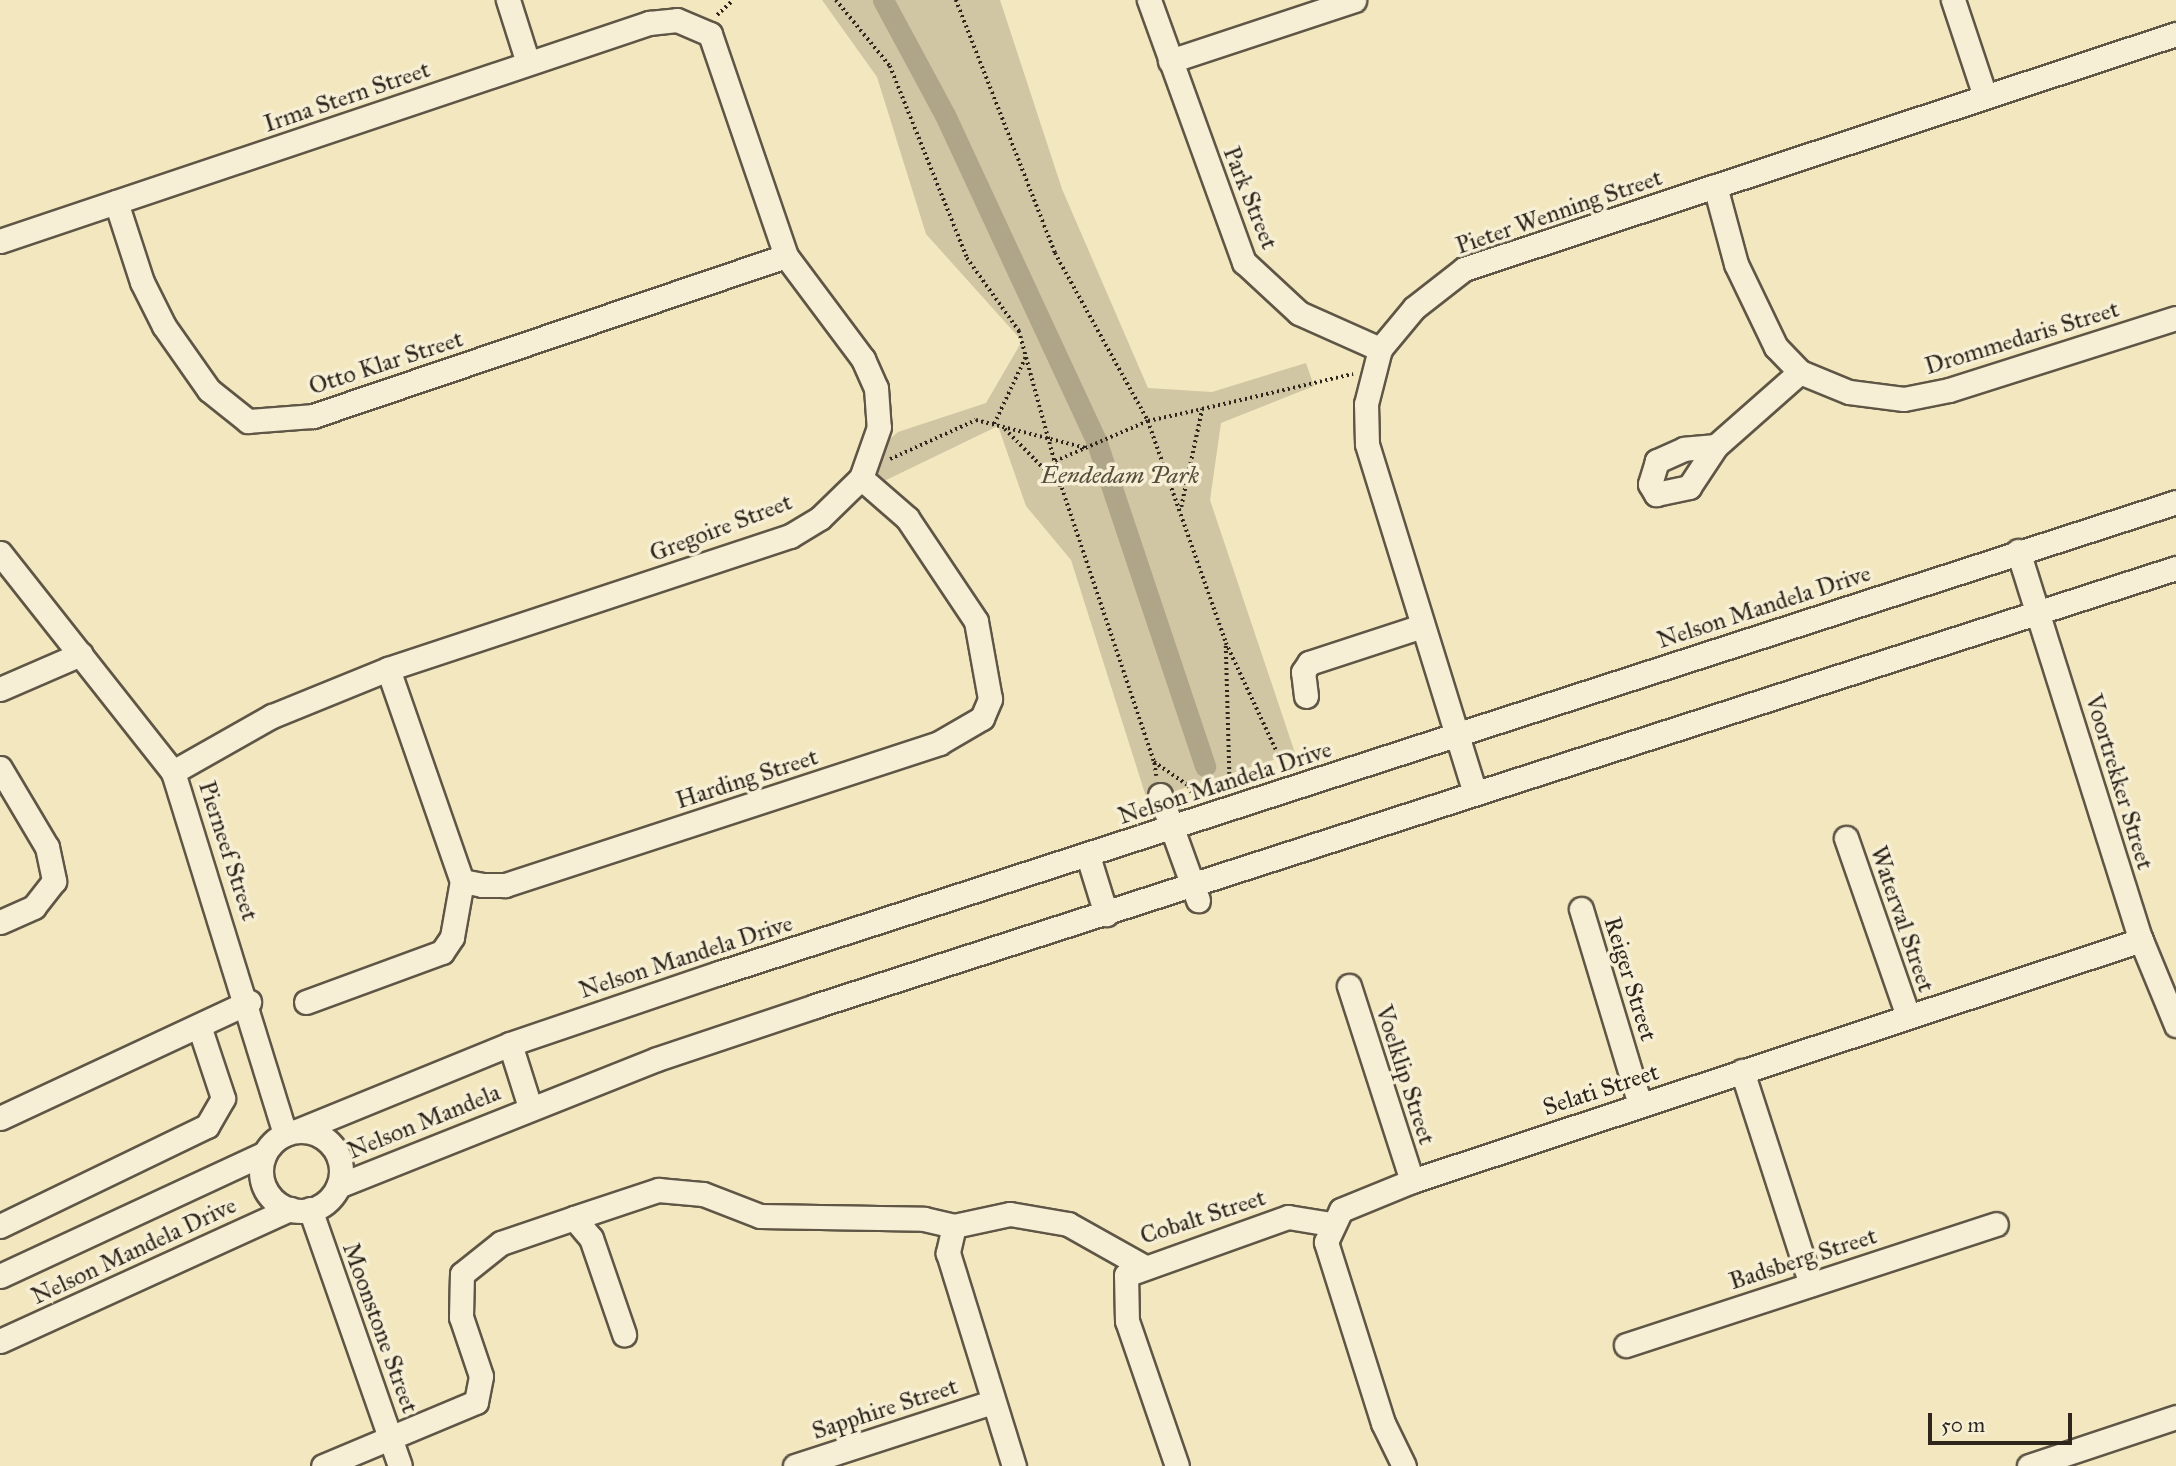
<!DOCTYPE html>
<style>
body{margin:0}
#map{position:relative;width:2176px;height:1466px;overflow:hidden;background:#f2e7bf;font-family:"IM FELL Great Primer",serif}
div>[style]{position:absolute}
[style*='--x']{left:calc(var(--x)*1px);top:calc(var(--y)*1px);width:calc(var(--w)*1px);rotate:calc(var(--a)*1deg)}
.green>*{inset:0;background:#d1c6a3}
.canal>*{height:21px;margin:-10.5px;padding:0 10.5px;transform-origin:10.5px;border-radius:10.5px;background:#afa588}
.path>*{height:3.5px;margin-top:-1.75px;transform-origin:0;background:repeating-linear-gradient(90deg,#2e261d 0 2px,transparent 0 5.5px)}
.roads{filter:drop-shadow(2px 0 #5f5646) drop-shadow(-2px 0 #5f5646) drop-shadow(0 2px #5f5646) drop-shadow(0 -2px #5f5646)}
.minor>*{height:23px;margin:-11.5px;padding:0 11.5px;transform-origin:11.5px;border-radius:11.5px;background:#f7efd5}
.minor>.ring{margin:-11.5px;padding:0;box-sizing:content-box;background:none;border:23px solid #f7efd5;border-radius:50%}
span{translate:-50% -50%;white-space:nowrap;text-align:center;line-height:1.15;-webkit-text-stroke:7px #f7efd5;paint-order:stroke}
.street-label{font-size:24px;color:#2e261d}
.park-label{font-size:24px;color:#574e3e;font-style:italic}
.scale{position:absolute;left:1928px;top:1413px;width:144px;height:32px;box-sizing:border-box;border:4px solid #2e261d;border-top:0;padding-left:9px;font-size:21px;line-height:24px;white-space:nowrap;color:#2e261d;-webkit-text-stroke:5px #f7efd5;paint-order:stroke}
</style>
<div id="map">
<div class="green">
<div style="clip-path:polygon(822px 0,1000px 0,1062px 189px,1148px 388px,1212px 392px,1306px 363px,1314px 386px,1221px 423px,1210px 500px,1295px 753px,1147px 800px,1071px 560px,1026px 506px,998px 426px,878px 484px,865px 460px,898px 432px,986px 403px,1022px 341px,926px 234px,877px 77px)"></div>
</div>
<div class="canal">
<div style="--x:883;--y:0;--w:131;--a:61.7"></div>
<div style="--x:945;--y:115;--w:362;--a:65.1"></div>
<div style="--x:1097;--y:443;--w:341;--a:71.5"></div>
</div>
<div class="path">
<div style="--x:836;--y:0;--w:85;--a:50.7"></div>
<div style="--x:890;--y:66;--w:207;--a:68.1"></div>
<div style="--x:967;--y:258;--w:90;--a:54.5"></div>
<div style="--x:1019;--y:331;--w:163;--a:74.7"></div>
<div style="--x:1062;--y:488;--w:289;--a:71.4"></div>
<div style="--x:956;--y:0;--w:272;--a:68.6"></div>
<div style="--x:1055;--y:253;--w:192;--a:61"></div>
<div style="--x:1148;--y:421;--w:235;--a:70.6"></div>
<div style="--x:1226;--y:643;--w:139;--a:64.9"></div>
<div style="--x:717;--y:15;--w:22;--a:-43"></div>
<div style="--x:994;--y:424;--w:75;--a:-64.8"></div>
<div style="--x:1005;--y:429;--w:80;--a:45.5"></div>
<div style="--x:890;--y:459;--w:94;--a:-24.4"></div>
<div style="--x:976;--y:420;--w:114;--a:14.3"></div>
<div style="--x:1055;--y:461;--w:101;--a:-23.3"></div>
<div style="--x:1148;--y:421;--w:55;--a:-12.5"></div>
<div style="--x:1181;--y:507;--w:100;--a:-77.9"></div>
<div style="--x:1202;--y:409;--w:155;--a:-13.1"></div>
<div style="--x:1226;--y:646;--w:142;--a:88.4"></div>
<div style="--x:1156;--y:776;--w:14;--a:-98"></div>
<div style="--x:1154;--y:762;--w:42;--a:34.4"></div>
<div style="--x:1189;--y:786;--w:15;--a:67"></div>
</div>
<div class="roads">
<div class="minor">
<div style="--x:508;--y:0;--w:66;--a:72.4"></div>
<div style="--x:1149;--y:0;--w:279;--a:70.1"></div>
<div style="--x:1244;--y:262;--w:75;--a:42.8"></div>
<div style="--x:1299;--y:313;--w:89;--a:24"></div>
<div style="--x:1953;--y:0;--w:101;--a:71.6"></div>
<div style="--x:1170;--y:61;--w:194;--a:-18.3"></div>
<div style="--x:1715;--y:186;--w:81;--a:74.9"></div>
<div style="--x:1736;--y:264;--w:92;--a:64.3"></div>
<div style="--x:1776;--y:347;--w:35;--a:46"></div>
<div style="--x:1800;--y:372;--w:53;--a:22.2"></div>
<div style="--x:1849;--y:392;--w:55;--a:7.3"></div>
<div style="--x:1904;--y:399;--w:46;--a:-11.3"></div>
<div style="--x:1949;--y:390;--w:238;--a:-17.6"></div>
<div style="--x:116;--y:202;--w:84;--a:72"></div>
<div style="--x:142;--y:282;--w:49;--a:63.4"></div>
<div style="--x:164;--y:326;--w:78;--a:54.9"></div>
<div style="--x:209;--y:390;--w:50;--a:38.5"></div>
<div style="--x:248;--y:421;--w:65;--a:-4.4"></div>
<div style="--x:313;--y:416;--w:499;--a:-18.7"></div>
<div style="--x:0;--y:241;--w:685;--a:-18.57"></div>
<div style="--x:649;--y:23;--w:28;--a:-6"></div>
<div style="--x:677;--y:20;--w:36;--a:23"></div>
<div style="--x:710;--y:34;--w:235;--a:71.1"></div>
<div style="--x:786;--y:256;--w:129;--a:53.2"></div>
<div style="--x:863;--y:359;--w:32;--a:66"></div>
<div style="--x:876;--y:388;--w:39;--a:86"></div>
<div style="--x:879;--y:427;--w:54;--a:109.4"></div>
<div style="--x:861;--y:478;--w:57;--a:135.7"></div>
<div style="--x:820;--y:518;--w:35;--a:149"></div>
<div style="--x:790;--y:536;--w:423;--a:161.7"></div>
<div style="--x:388;--y:669;--w:125;--a:157.9"></div>
<div style="--x:272;--y:716;--w:114;--a:150.5"></div>
<div style="--x:1716;--y:446;--w:32;--a:175"></div>
<div style="--x:1684;--y:449;--w:30;--a:156"></div>
<div style="--x:1657;--y:461;--w:24;--a:107"></div>
<div style="--x:1650;--y:484;--w:12;--a:59"></div>
<div style="--x:1656;--y:494;--w:34;--a:-12"></div>
<div style="--x:1689;--y:487;--w:49;--a:-56.6"></div>
<div style="--x:1716;--y:446;--w:112;--a:-41.4"></div>
<div style="--x:2018;--y:551;--w:408;--a:72.5"></div>
<div style="--x:2141;--y:940;--w:92;--a:67.6"></div>
<div style="--x:0;--y:553;--w:279;--a:51.7"></div>
<div style="--x:173;--y:772;--w:379;--a:72.8"></div>
<div style="--x:388;--y:669;--w:225;--a:70.8"></div>
<div style="--x:462;--y:881;--w:20;--a:11"></div>
<div style="--x:482;--y:885;--w:23;--a:0"></div>
<div style="--x:505;--y:885;--w:457;--a:-18.1"></div>
<div style="--x:939;--y:743;--w:50;--a:-30.2"></div>
<div style="--x:982;--y:718;--w:21;--a:-67"></div>
<div style="--x:990;--y:699;--w:79;--a:-100.2"></div>
<div style="--x:976;--y:621;--w:124;--a:-123.8"></div>
<div style="--x:907;--y:518;--w:61;--a:-139"></div>
<div style="--x:0;--y:689;--w:88;--a:-23.4"></div>
<div style="--x:1306;--y:696;--w:24;--a:-97"></div>
<div style="--x:1303;--y:672;--w:11;--a:-56"></div>
<div style="--x:1309;--y:663;--w:119;--a:-18.1"></div>
<div style="--x:0;--y:768;--w:92;--a:59.3"></div>
<div style="--x:47;--y:847;--w:35;--a:78"></div>
<div style="--x:54;--y:881;--w:33;--a:128"></div>
<div style="--x:34;--y:907;--w:37;--a:156"></div>
<div style="--x:1474;--y:790;--w:362;--a:-107.2"></div>
<div style="--x:1367;--y:444;--w:40;--a:-91.4"></div>
<div style="--x:1366;--y:404;--w:57;--a:-75.7"></div>
<div style="--x:1380;--y:349;--w:53;--a:-50.3"></div>
<div style="--x:1414;--y:308;--w:63;--a:-38"></div>
<div style="--x:1464;--y:269;--w:750;--a:-18.27"></div>
<div style="--x:1160;--y:795;--w:112;--a:70.1"></div>
<div style="--x:1846;--y:838;--w:188;--a:70.8"></div>
<div style="--x:1088;--y:856;--w:61;--a:72.8"></div>
<div style="--x:1581;--y:909;--w:204;--a:73.2"></div>
<div style="--x:1349;--y:986;--w:205;--a:72.1"></div>
<div style="--x:306;--y:1002;--w:145;--a:-20.2"></div>
<div style="--x:442;--y:952;--w:18;--a:-56"></div>
<div style="--x:452;--y:937;--w:57;--a:-79.9"></div>
<div style="--x:510;--y:1044;--w:66;--a:72.4"></div>
<div style="--x:1742;--y:1071;--w:224;--a:72.1"></div>
<div style="--x:0;--y:1118;--w:275;--a:-25"></div>
<div style="--x:297;--y:1131;--w:230;--a:-22.2"></div>
<div style="--x:510;--y:1044;--w:221;--a:-18.8"></div>
<div style="--x:719;--y:973;--w:1531;--a:-17.91"></div>
<div class="ring" style="left:261px;top:1131px;width:57px;height:57px"></div>
<div style="--x:338;--y:1186;--w:343;--a:-21.7"></div>
<div style="--x:657;--y:1059;--w:167;--a:-18.5"></div>
<div style="--x:815;--y:1006;--w:1430;--a:-17.84"></div>
<div style="--x:310;--y:1209;--w:272;--a:70.7"></div>
<div style="--x:574;--y:1218;--w:89;--a:-18.4"></div>
<div style="--x:658;--y:1190;--w:45;--a:5.1"></div>
<div style="--x:703;--y:1194;--w:61;--a:21.1"></div>
<div style="--x:760;--y:1216;--w:164;--a:1"></div>
<div style="--x:924;--y:1219;--w:31;--a:13"></div>
<div style="--x:954;--y:1226;--w:57;--a:-12.1"></div>
<div style="--x:1010;--y:1214;--w:59;--a:9.8"></div>
<div style="--x:1068;--y:1224;--w:84;--a:29.3"></div>
<div style="--x:0;--y:1226;--w:230;--a:-25.8"></div>
<div style="--x:207;--y:1126;--w:32;--a:-60"></div>
<div style="--x:223;--y:1098;--w:76;--a:-108.4"></div>
<div style="--x:954;--y:1226;--w:28;--a:103"></div>
<div style="--x:948;--y:1253;--w:223;--a:72.8"></div>
<div style="--x:0;--y:1276;--w:292;--a:-24.9"></div>
<div style="--x:0;--y:1341;--w:319;--a:-24.5"></div>
<div style="--x:1626;--y:1345;--w:389;--a:-18.1"></div>
<div style="--x:323;--y:1466;--w:166;--a:-22.7"></div>
<div style="--x:476;--y:1402;--w:26;--a:-79"></div>
<div style="--x:481;--y:1376;--w:62;--a:-108.7"></div>
<div style="--x:461;--y:1317;--w:43;--a:-88.7"></div>
<div style="--x:462;--y:1274;--w:50;--a:-38.5"></div>
<div style="--x:501;--y:1243;--w:77;--a:-18.9"></div>
<div style="--x:574;--y:1218;--w:26;--a:50"></div>
<div style="--x:591;--y:1238;--w:102;--a:71"></div>
<div style="--x:795;--y:1466;--w:207;--a:-18"></div>
<div style="--x:1177;--y:1466;--w:153;--a:-109"></div>
<div style="--x:1127;--y:1321;--w:46;--a:-91.2"></div>
<div style="--x:1126;--y:1275;--w:172;--a:-19.7"></div>
<div style="--x:1288;--y:1217;--w:44;--a:9.2"></div>
<div style="--x:1404;--y:1466;--w:48;--a:-116"></div>
<div style="--x:1383;--y:1423;--w:190;--a:-107.5"></div>
<div style="--x:1326;--y:1242;--w:35;--a:-65"></div>
<div style="--x:1341;--y:1210;--w:77;--a:-22.2"></div>
<div style="--x:1412;--y:1181;--w:768;--a:-18.29"></div>
<div style="--x:2029;--y:1466;--w:155;--a:-18.4"></div>
</div>
</div>
<div class="street-label">
<span style="left:347px;top:97px;rotate:-19deg">Irma Stern Street</span>
<span style="left:1250px;top:198px;rotate:68deg">Park Street</span>
<span style="left:1559px;top:212px;rotate:-19deg">Pieter Wenning Street</span>
<span style="left:2022px;top:338px;rotate:-17deg">Drommedaris Street</span>
<span style="left:386px;top:363px;rotate:-18deg">Otto Klar Street</span>
<span style="left:721px;top:528px;rotate:-21deg">Gregoire Street</span>
<span style="left:1764px;top:607px;rotate:-18deg">Nelson Mandela Drive</span>
<span style="left:747px;top:779px;rotate:-18deg">Harding Street</span>
<span style="left:2119px;top:782px;rotate:73deg">Voortrekker Street</span>
<span style="left:1225px;top:783px;rotate:-18deg">Nelson Mandela Drive</span>
<span style="left:228px;top:851px;rotate:72deg">Pierneef Street</span>
<span style="left:1902px;top:919px;rotate:71deg">Waterval Street</span>
<span style="left:686px;top:957px;rotate:-18deg">Nelson Mandela Drive</span>
<span style="left:1630px;top:979px;rotate:73deg">Reiger Street</span>
<span style="left:1405px;top:1075px;rotate:72deg">Voelklip Street</span>
<span style="left:1601px;top:1090px;rotate:-18deg">Selati Street</span>
<span style="left:424px;top:1122px;rotate:-22deg">Nelson Mandela</span>
<span style="left:1203px;top:1217px;rotate:-18deg">Cobalt Street</span>
<span style="left:134px;top:1251px;rotate:-25deg">Nelson Mandela Drive</span>
<span style="left:1803px;top:1259px;rotate:-18deg">Badsberg Street</span>
<span style="left:380px;top:1328px;rotate:70deg">Moonstone Street</span>
<span style="left:885px;top:1409px;rotate:-18deg">Sapphire Street</span>
</div>
<div class="park-label">
<span style="left:1120px;top:476px">Eendedam Park</span>
</div>
<div class="scale">50 m</div>
</div>
